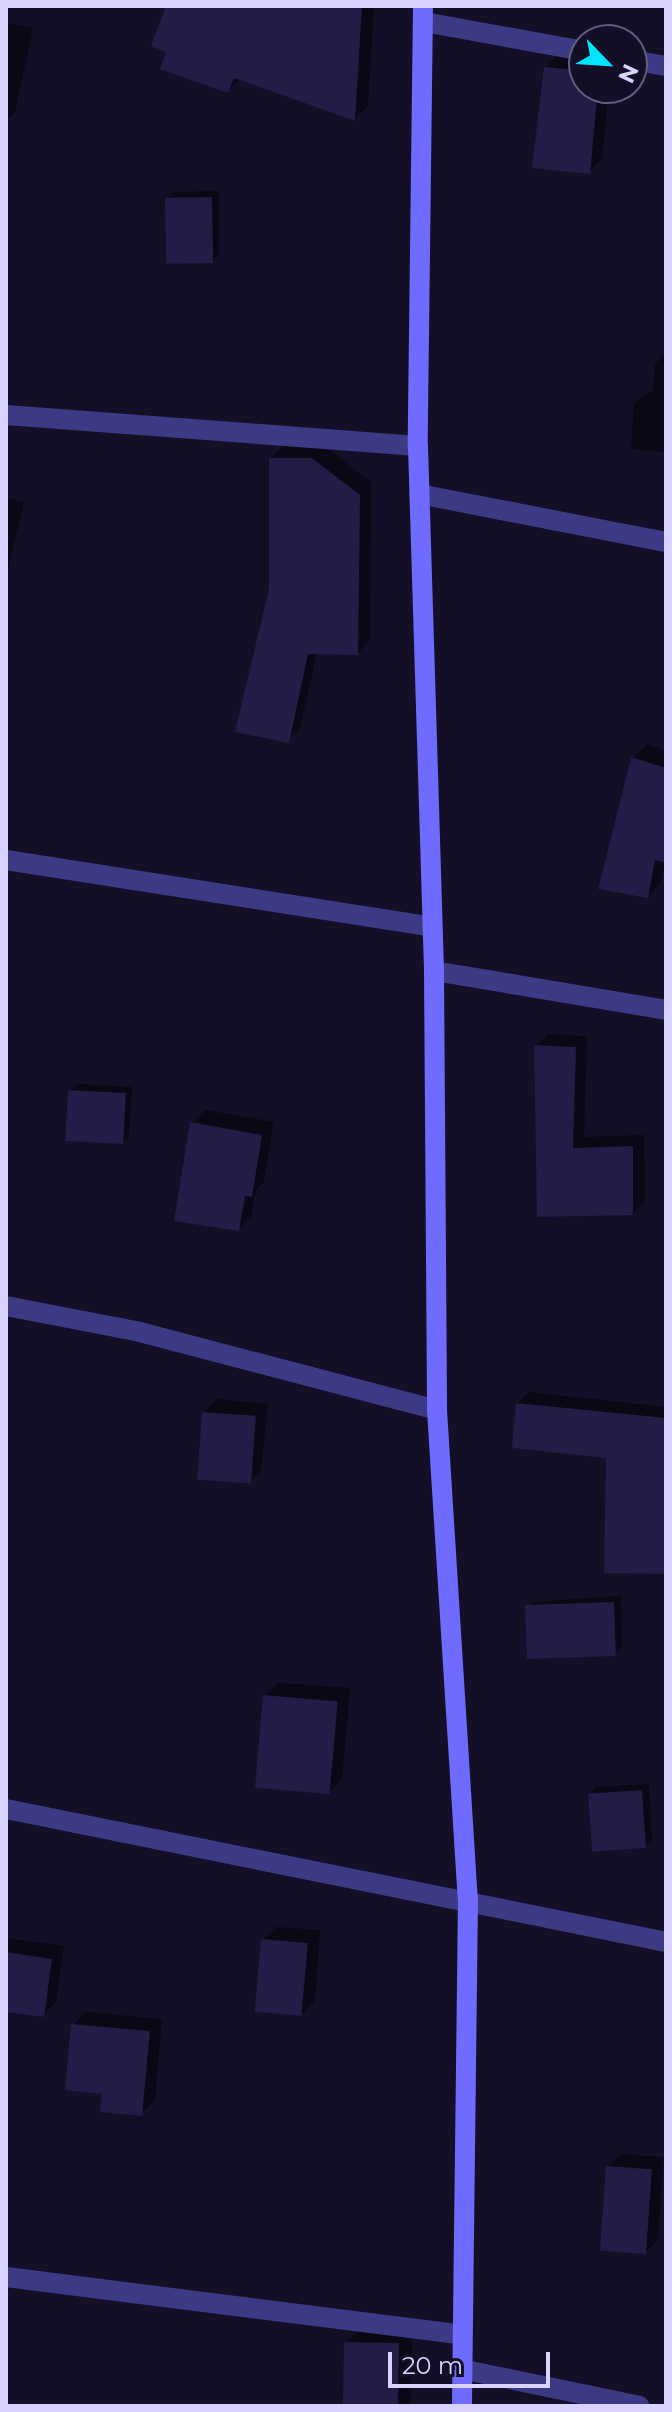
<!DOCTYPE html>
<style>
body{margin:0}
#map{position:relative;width:672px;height:2412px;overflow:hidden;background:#130f26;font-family:Montserrat,sans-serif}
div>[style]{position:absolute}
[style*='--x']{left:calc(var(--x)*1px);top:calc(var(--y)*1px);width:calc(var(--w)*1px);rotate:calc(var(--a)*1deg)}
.shadow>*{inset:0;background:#0007}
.building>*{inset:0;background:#241b47;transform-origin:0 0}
.street>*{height:20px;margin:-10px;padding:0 10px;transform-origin:10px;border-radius:10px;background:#3d3a85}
.secondary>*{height:20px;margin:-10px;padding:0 10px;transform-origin:10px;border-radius:10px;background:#6f6bff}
span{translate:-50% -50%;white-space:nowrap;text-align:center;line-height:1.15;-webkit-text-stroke:7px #130f26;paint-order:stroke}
.frame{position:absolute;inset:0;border:8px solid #d9d4ff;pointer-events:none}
.north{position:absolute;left:568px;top:24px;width:80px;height:80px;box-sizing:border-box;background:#130f26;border:2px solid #625e7d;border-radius:50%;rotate:115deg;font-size:22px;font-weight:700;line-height:32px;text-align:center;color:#d9d4ff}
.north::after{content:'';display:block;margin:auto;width:28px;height:36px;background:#00e5ff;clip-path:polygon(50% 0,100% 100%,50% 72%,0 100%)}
.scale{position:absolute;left:388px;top:2352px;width:162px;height:36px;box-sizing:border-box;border:4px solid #d9d4ff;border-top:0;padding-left:10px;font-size:24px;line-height:28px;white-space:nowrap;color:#d9d4ff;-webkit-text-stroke:6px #130f26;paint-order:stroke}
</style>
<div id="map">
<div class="shadow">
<div style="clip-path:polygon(168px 6px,374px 6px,368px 106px,355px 119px,241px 78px,228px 91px,169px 51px)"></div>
<div style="clip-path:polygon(6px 23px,33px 28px,15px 112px,6px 121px)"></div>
<div style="clip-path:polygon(558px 55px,584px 57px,584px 88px,609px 88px,602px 159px,589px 172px,545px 68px)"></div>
<div style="clip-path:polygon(219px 191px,219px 254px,212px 261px,167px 199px,174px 192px)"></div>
<div style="clip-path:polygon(666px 352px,666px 452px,631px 449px,634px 403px,653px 390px,655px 364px)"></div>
<div style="clip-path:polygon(283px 446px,324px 446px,371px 482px,370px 640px,358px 653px,317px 652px,300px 728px,288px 740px,271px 590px,271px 458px)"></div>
<div style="clip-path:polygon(6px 498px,24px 502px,6px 578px)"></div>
<div style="clip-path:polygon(647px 744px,666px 751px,666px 861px,661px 882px,647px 896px,633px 758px)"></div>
<div style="clip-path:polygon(548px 1034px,587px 1036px,584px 1137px,644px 1135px,645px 1201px,633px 1213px,539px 1215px,536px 1046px)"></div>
<div style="clip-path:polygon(77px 1084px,132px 1087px,129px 1136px,122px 1142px,70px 1091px)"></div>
<div style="clip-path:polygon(205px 1110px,274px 1122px,264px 1182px,256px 1190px,251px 1216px,238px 1229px,192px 1123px)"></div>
<div style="clip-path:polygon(529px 1392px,666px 1407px,666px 1572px,609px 1456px,518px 1403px)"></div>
<div style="clip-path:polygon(217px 1399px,268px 1404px,261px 1470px,248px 1483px,204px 1412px)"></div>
<div style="clip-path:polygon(621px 1596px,622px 1647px,615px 1654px,528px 1609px,534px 1602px)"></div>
<div style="clip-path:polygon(278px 1683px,350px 1688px,342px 1779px,329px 1792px,265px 1696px)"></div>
<div style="clip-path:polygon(649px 1784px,652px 1839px,645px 1846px,590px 1794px,596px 1787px)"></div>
<div style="clip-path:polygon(276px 1927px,320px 1930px,315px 2001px,302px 2014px,263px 1940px)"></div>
<div style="clip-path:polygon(6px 1938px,64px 1946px,56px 2002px,43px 2015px,6px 2010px)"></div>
<div style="clip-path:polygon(86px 2012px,162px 2019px,155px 2100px,142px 2113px,104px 2092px,73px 2025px)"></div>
<div style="clip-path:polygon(621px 2154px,664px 2157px,658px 2240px,645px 2253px,608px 2167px)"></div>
<div style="clip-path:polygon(359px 2330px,412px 2331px,411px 2406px,345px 2406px,346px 2343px)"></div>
</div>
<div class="building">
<div style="clip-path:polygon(166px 6px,362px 6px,355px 121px,234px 78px,228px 93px,160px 69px,166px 52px,151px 46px)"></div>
<div style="clip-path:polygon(544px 67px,584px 71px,584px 88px,598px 88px,590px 174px,532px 168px)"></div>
<div style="left:212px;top:197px;width:66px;height:47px;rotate:89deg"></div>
<div style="clip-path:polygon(269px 458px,312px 458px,360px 495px,358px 655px,308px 654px,289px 743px,235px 732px,269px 589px)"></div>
<div style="clip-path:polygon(631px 757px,666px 768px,666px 863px,655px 860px,648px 898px,598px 889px)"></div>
<div style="clip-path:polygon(534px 1045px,576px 1047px,573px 1148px,633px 1146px,633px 1215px,537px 1217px)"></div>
<div style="left:68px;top:1090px;width:58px;height:51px;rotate:3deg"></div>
<div style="clip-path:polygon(190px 1122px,262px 1135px,252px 1197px,245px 1196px,239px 1231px,174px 1221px)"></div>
<div style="clip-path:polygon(516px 1403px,666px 1418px,666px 1574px,604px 1573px,606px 1458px,512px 1448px)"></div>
<div style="left:202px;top:1412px;width:54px;height:68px;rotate:4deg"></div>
<div style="left:614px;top:1602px;width:54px;height:89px;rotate:88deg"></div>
<div style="left:263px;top:1695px;width:75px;height:93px;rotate:5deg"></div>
<div style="left:642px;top:1790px;width:58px;height:54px;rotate:86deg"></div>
<div style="left:261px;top:1939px;width:47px;height:73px;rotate:5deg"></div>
<div style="clip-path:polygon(6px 1952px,52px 1959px,44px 2017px,6px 2012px)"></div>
<div style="clip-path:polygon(71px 2024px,150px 2031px,142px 2116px,100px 2112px,102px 2094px,65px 2090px)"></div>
<div style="left:606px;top:2166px;width:46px;height:85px;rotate:4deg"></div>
<div style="left:344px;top:2342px;width:55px;height:64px;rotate:1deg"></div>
</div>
<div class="street">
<div style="--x:424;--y:22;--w:163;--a:10.3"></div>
<div style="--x:632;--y:60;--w:35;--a:10"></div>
<div style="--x:6;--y:415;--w:413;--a:4.3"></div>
<div style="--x:419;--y:494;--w:252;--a:11"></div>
<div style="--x:6;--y:860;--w:431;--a:8.9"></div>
<div style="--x:434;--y:971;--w:235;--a:9.5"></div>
<div style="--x:6;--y:1306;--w:132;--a:10.9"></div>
<div style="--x:136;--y:1331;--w:311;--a:14.7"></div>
<div style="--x:6;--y:1809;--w:673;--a:11.39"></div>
<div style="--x:6;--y:2277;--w:460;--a:7.2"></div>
<div style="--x:461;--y:2369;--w:182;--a:11.7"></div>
</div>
<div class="secondary">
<div style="--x:423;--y:6;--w:440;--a:90.7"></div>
<div style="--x:418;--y:446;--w:525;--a:88.25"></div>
<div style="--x:434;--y:971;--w:439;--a:89.6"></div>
<div style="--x:437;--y:1410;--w:489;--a:86.4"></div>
<div style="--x:468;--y:1898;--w:508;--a:90.68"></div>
</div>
<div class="frame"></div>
<div class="north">N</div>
<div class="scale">20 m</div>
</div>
